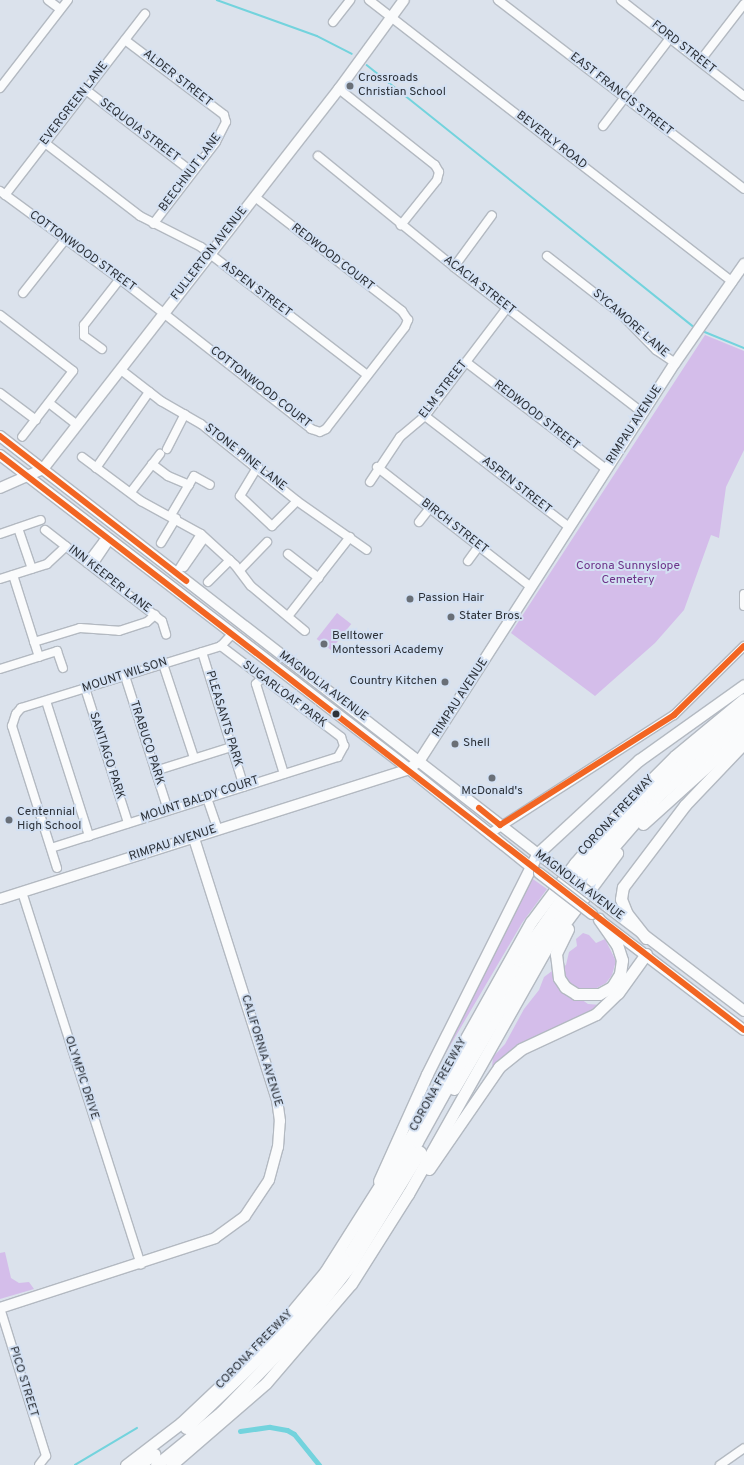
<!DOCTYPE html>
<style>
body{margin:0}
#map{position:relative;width:744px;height:1465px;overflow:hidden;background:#dbe2ec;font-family:Overpass,sans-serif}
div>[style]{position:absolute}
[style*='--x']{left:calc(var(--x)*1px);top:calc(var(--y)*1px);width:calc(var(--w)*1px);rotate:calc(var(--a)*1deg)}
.green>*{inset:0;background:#d4bdea;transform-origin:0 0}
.stream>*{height:1.5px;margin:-0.75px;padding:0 0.75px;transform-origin:0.75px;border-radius:0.75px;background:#73d3dd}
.canal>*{height:5px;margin:-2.5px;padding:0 2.5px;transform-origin:2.5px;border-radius:2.5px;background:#73d3dd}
.roads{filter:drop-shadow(1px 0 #b3b9c1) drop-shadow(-1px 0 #b3b9c1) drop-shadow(0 1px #b3b9c1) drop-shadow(0 -1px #b3b9c1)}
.minor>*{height:8px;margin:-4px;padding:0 4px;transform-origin:4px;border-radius:4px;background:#fafbfc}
.major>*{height:10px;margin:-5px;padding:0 5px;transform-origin:5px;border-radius:5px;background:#fafbfc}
.highway>*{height:11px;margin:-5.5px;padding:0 5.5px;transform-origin:5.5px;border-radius:5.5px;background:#fafbfc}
.bridges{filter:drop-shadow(1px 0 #b3b9c1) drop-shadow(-1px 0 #b3b9c1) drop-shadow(0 1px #b3b9c1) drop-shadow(0 -1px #b3b9c1)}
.major-bridge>*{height:10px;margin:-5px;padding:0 5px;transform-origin:5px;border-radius:5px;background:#fafbfc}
.bus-1>*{height:6px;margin:-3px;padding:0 3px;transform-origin:3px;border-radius:3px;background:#f26522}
.dots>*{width:11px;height:11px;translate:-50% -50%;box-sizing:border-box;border:2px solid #d4e1f3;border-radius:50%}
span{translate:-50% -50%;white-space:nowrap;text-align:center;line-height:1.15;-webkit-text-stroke:4px #d4e1f3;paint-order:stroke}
.street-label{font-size:12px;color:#2c3138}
.poi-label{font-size:12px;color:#2c3138}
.left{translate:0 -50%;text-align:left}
.right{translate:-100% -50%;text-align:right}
.park-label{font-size:12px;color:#6d3389}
</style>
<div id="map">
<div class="green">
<div style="clip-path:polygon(705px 335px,744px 351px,744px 450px,726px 487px,719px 538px,711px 535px,684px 610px,655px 643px,595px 696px,511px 633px)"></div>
<div style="left:337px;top:613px;width:18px;height:33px;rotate:38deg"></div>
<div style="clip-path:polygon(530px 877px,547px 889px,522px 923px,430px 1080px)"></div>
<div style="clip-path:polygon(583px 933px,589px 935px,596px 943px,605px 939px,616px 961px,612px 975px,606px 983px,591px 991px,576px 988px,569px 983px,561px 968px,566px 965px,569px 952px,577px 946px,576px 939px)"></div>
<div style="clip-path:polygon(552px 971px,558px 983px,588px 1004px,601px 1005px,492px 1067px,493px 1057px,505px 1044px,524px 1009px,539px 990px,544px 977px)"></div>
<div style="clip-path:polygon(5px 1252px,11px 1278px,19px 1283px,29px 1282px,34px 1289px,0 1299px,0 1253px)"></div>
</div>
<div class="stream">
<div style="--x:217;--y:0;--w:106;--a:19.8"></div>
<div style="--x:317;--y:36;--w:39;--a:27"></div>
<div style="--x:367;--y:65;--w:418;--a:38.7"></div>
<div style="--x:705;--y:332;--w:42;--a:22.3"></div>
<div style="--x:75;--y:1465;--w:72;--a:-30.8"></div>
</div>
<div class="canal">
<div style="--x:240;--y:1431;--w:30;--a:-8"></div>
<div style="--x:270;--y:1427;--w:17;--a:10"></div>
<div style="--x:287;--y:1430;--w:8;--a:30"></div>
<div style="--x:294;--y:1434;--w:40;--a:51"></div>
</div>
<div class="roads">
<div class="minor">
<div style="--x:48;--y:0;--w:15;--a:37"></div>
<div style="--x:369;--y:0;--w:460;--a:37.8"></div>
<div style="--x:498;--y:0;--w:310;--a:37.5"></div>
<div style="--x:621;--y:0;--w:156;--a:38"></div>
<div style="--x:333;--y:22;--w:28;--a:-52"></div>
<div style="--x:125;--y:40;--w:124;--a:37.1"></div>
<div style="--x:224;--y:115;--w:7;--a:74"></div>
<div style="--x:226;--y:122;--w:22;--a:117"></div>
<div style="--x:216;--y:142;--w:103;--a:127.5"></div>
<div style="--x:700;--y:61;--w:72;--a:-52.3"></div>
<div style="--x:0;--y:88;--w:111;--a:-52.3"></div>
<div style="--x:339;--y:89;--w:122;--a:38.4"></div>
<div style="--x:435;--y:165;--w:8;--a:60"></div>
<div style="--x:439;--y:172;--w:8;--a:104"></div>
<div style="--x:437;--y:180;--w:58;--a:128.7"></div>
<div style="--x:86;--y:90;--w:134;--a:37.7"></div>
<div style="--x:603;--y:126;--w:111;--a:-52.7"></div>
<div style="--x:45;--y:143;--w:120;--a:37.5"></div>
<div style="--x:140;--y:216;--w:68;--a:26.9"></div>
<div style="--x:201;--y:247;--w:210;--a:37.6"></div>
<div style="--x:318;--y:156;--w:176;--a:39.2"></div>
<div style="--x:454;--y:267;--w:239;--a:37.7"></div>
<div style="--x:0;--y:191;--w:149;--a:36.3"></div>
<div style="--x:120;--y:279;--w:243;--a:38.1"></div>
<div style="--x:311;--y:429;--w:9;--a:18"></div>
<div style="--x:320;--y:432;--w:7;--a:-27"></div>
<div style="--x:326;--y:429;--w:129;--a:-52.2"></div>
<div style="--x:405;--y:327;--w:8;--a:-67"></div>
<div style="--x:408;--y:320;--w:11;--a:-124"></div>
<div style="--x:402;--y:311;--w:186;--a:-142.2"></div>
<div style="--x:5;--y:195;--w:229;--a:-52.3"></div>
<div style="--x:547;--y:256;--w:93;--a:38"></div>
<div style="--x:620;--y:313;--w:52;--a:45.8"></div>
<div style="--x:656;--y:350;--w:23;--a:34"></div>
<div style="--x:454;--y:267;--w:64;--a:-53.8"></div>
<div style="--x:23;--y:293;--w:66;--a:-51.7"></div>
<div style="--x:0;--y:315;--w:92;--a:37.5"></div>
<div style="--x:73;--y:371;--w:83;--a:127.7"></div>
<div style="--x:102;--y:349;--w:22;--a:-144"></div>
<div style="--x:84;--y:336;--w:11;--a:-90"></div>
<div style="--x:84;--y:325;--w:58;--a:-52"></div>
<div style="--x:466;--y:362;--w:176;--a:37.4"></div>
<div style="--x:121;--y:370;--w:51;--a:37.8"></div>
<div style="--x:161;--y:401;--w:46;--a:29.9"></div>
<div style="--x:201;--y:424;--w:123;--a:38.7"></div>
<div style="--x:297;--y:501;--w:85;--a:35"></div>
<div style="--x:0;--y:393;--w:45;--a:36.9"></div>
<div style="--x:49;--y:403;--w:36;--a:38"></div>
<div style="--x:425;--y:416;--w:182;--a:37.6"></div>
<div style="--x:167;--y:449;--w:39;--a:-63"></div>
<div style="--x:82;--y:457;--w:74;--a:36.7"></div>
<div style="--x:141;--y:501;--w:68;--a:28.8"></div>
<div style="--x:201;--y:534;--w:46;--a:42.4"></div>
<div style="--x:235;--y:565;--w:26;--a:53"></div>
<div style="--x:251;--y:586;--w:70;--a:39.8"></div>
<div style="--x:152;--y:464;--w:20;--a:37"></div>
<div style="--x:168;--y:476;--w:23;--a:23"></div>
<div style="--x:258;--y:466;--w:35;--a:121"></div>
<div style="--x:240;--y:496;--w:44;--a:43.2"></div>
<div style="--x:272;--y:526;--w:35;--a:-45"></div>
<div style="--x:377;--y:467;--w:195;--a:37.9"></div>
<div style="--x:96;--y:468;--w:93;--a:-55.1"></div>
<div style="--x:370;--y:482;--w:54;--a:-56.3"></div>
<div style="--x:400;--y:437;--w:33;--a:-40"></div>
<div style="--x:425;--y:416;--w:136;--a:-52.8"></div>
<div style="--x:131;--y:492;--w:48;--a:-52.7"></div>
<div style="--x:171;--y:515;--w:45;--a:-59.5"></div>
<div style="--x:194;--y:476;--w:18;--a:29"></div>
<div style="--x:419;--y:522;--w:18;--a:-52"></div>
<div style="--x:18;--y:528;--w:43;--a:71.1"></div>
<div style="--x:45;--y:530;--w:148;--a:37.9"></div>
<div style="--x:162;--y:621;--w:14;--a:73"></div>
<div style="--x:0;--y:534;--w:43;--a:-18.9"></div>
<div style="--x:161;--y:543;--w:29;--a:-59"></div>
<div style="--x:288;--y:554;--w:39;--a:38"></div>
<div style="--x:468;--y:561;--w:19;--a:-54"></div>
<div style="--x:87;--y:563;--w:26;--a:-53"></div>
<div style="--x:103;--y:542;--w:8;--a:-23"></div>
<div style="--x:92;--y:566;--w:32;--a:-56"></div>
<div style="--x:184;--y:567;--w:35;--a:-55"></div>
<div style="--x:240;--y:570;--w:39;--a:-46"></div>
<div style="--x:176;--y:574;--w:47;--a:-58"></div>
<div style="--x:13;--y:575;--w:86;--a:72.4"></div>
<div style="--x:0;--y:579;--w:49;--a:-17.7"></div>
<div style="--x:47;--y:564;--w:26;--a:-43"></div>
<div style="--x:208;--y:582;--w:31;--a:-45"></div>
<div style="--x:744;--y:594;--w:12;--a:90"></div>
<div style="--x:289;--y:615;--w:99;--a:-52"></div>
<div style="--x:34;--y:642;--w:48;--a:-16.9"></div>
<div style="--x:80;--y:628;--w:39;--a:4"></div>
<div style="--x:119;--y:631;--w:29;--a:-18"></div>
<div style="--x:147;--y:622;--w:11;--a:-41"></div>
<div style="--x:202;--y:652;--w:141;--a:72.7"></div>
<div style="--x:163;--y:664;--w:99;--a:71.7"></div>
<div style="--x:0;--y:669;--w:60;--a:-17.5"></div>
<div style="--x:57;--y:651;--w:18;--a:71"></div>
<div style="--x:125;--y:676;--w:141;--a:72.2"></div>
<div style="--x:261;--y:679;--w:7;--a:135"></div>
<div style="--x:256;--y:684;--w:94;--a:72.7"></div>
<div style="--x:85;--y:688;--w:142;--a:72.3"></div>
<div style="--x:46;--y:701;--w:142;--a:72.3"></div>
<div style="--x:155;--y:771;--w:80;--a:-17.5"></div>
<div style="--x:207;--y:798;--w:34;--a:71"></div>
<div style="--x:489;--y:834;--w:220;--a:-32.8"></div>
<div style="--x:674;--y:715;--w:98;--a:-44.6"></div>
<div style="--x:51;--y:848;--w:301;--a:-17.6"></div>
<div style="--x:338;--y:757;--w:13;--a:-61"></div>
<div style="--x:344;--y:746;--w:9;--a:-108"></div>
<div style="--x:341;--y:737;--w:151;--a:-142.8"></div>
<div style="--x:57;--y:868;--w:149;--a:-107.6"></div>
<div style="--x:12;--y:726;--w:13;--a:-72"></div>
<div style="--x:16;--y:714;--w:8;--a:-50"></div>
<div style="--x:21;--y:708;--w:209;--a:-17.2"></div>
<div style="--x:221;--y:646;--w:16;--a:-47"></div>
<div style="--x:22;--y:892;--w:391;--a:72.3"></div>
<div style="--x:0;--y:1308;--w:155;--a:72.7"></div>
<div style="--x:46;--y:1456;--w:11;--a:128"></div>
<div style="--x:720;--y:1465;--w:29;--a:-35"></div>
</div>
<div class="major">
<div style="--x:0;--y:436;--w:688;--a:37.85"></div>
<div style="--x:0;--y:455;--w:516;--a:37.51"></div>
<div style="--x:409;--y:769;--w:163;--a:38.8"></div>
<div style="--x:0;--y:488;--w:47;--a:-23.8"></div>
<div style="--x:43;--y:469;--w:482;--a:-52.1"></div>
<div style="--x:339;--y:89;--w:110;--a:-53.9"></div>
<div style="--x:0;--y:899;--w:429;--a:-17.6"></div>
<div style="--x:409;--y:769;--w:14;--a:-39"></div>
<div style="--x:420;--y:760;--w:472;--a:-57.3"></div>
<div style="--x:675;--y:363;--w:121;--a:-55.1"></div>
<div style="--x:601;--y:902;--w:180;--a:37.3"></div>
<div style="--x:602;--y:922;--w:178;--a:37.3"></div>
<div style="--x:0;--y:1308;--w:226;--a:-18"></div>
<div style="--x:215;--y:1238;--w:37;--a:-36"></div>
<div style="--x:245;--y:1216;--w:43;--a:-56.3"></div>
<div style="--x:269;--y:1180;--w:34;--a:-75"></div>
<div style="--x:278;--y:1147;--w:26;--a:-86"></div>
<div style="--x:280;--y:1121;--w:21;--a:-98"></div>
<div style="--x:277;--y:1100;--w:275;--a:-107.6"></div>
</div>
<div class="highway">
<div style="--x:643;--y:824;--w:136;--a:-42"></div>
<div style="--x:568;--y:929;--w:28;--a:116"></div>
<div style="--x:556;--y:954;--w:24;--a:83"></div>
<div style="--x:559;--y:978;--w:11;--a:56"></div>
<div style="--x:565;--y:987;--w:13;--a:32"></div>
<div style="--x:576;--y:994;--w:23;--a:0"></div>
<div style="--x:599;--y:994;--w:15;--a:-28"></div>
<div style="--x:612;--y:987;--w:15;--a:-58"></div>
<div style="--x:620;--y:974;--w:14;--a:-82"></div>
<div style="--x:622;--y:960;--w:16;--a:-108"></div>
<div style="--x:617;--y:945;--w:32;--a:-125"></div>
<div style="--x:646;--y:938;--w:31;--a:-128"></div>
<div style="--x:627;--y:914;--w:16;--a:-112"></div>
<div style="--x:621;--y:899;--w:12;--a:-81"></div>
<div style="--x:623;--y:887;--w:103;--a:-52.9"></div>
<div style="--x:685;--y:805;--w:86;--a:-46.4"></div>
<div style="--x:454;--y:1089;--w:167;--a:-59.7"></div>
<div style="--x:538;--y:945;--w:100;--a:-53.1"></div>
<div style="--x:598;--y:865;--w:90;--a:-49.1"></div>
<div style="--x:657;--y:797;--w:116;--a:-41.1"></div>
<div style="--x:429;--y:1169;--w:124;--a:-55.5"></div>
<div style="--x:499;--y:1067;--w:28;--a:-39"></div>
<div style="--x:521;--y:1049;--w:83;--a:-25"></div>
<div style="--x:596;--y:1014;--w:30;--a:-44"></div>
<div style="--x:618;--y:993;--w:48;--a:-54.3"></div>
<div style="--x:379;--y:1181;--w:117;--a:-65.8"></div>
<div style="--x:427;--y:1074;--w:246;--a:-63.4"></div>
<div style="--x:537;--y:854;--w:139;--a:-42.7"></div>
<div style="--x:639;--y:760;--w:129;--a:-35.5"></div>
<div style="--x:186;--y:1428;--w:130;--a:-43.8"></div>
<div style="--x:280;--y:1338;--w:112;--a:-50.8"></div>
<div style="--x:351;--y:1251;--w:127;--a:-58.8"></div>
<div style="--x:417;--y:1142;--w:208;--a:-61"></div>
<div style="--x:518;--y:960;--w:108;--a:-54.8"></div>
<div style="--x:580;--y:872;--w:100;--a:-49.5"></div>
<div style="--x:645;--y:796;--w:132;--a:-41.3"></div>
<div style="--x:126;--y:1465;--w:69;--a:-37.4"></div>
<div style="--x:181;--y:1423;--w:74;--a:-43.4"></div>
<div style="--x:235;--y:1372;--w:79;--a:-46.5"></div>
<div style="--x:289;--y:1315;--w:56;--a:-50.1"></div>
<div style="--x:325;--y:1272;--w:167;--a:-57.7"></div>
<div style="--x:414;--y:1131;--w:240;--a:-60.8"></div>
<div style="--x:531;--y:922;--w:74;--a:-53.3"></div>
<div style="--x:575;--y:863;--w:72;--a:-49"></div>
<div style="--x:622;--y:809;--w:75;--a:-45"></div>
<div style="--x:675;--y:756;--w:89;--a:-39.6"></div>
<div style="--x:139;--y:1465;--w:19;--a:-36"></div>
<div style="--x:156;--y:1465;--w:84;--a:-39.2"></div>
<div style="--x:221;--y:1412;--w:106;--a:-45.8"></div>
<div style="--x:295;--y:1336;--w:89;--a:-51.8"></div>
<div style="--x:350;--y:1266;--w:134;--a:-58.4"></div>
<div style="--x:171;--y:1465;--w:125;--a:-40.8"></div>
<div style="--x:266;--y:1383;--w:130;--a:-49.4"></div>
<div style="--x:351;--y:1284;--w:107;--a:-57.7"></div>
<div style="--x:408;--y:1194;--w:285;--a:-60.6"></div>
<div style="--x:548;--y:946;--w:116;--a:-53.4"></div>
</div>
</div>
<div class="bridges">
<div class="major-bridge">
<div style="--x:545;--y:859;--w:71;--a:37.5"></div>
<div style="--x:539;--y:873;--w:67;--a:37.7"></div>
</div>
</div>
<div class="bus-1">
<div style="--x:0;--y:436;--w:236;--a:37.9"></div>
<div style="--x:0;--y:455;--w:940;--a:37.7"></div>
<div style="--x:479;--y:808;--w:27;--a:39"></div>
<div style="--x:500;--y:825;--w:206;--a:-32.3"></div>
<div style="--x:674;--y:715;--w:98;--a:-44.6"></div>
</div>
<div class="dots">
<div style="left:350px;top:86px;background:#696f77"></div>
<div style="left:410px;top:599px;background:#696f77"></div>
<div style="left:451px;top:617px;background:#696f77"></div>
<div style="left:324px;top:644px;background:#696f77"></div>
<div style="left:445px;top:682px;background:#696f77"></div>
<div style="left:336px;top:714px;background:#2c3138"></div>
<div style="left:455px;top:744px;background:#696f77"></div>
<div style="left:492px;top:778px;background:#696f77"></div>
<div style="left:9px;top:820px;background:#696f77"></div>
</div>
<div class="street-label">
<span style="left:683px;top:48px;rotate:38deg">FORD STREET</span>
<span style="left:177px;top:79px;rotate:38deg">ALDER STREET</span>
<span style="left:621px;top:95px;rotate:38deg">EAST FRANCIS STREET</span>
<span style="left:75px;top:104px;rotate:-52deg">EVERGREEN LANE</span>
<span style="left:139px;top:131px;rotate:37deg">SEQUOIA STREET</span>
<span style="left:551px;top:141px;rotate:38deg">BEVERLY ROAD</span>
<span style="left:191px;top:173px;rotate:-53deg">BEECHNUT LANE</span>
<span style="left:82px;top:252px;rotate:36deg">COTTONWOOD STREET</span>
<span style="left:210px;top:254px;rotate:-52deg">FULLERTON AVENUE</span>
<span style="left:332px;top:258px;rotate:38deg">REDWOOD COURT</span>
<span style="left:479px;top:286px;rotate:38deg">ACACIA STREET</span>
<span style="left:256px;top:290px;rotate:37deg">ASPEN STREET</span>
<span style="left:630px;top:324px;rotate:41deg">SYCAMORE LANE</span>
<span style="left:260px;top:388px;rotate:38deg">COTTONWOOD COURT</span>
<span style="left:444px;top:390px;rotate:-52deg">ELM STREET</span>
<span style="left:536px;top:416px;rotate:38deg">REDWOOD STREET</span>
<span style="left:635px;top:425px;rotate:-57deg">RIMPAU AVENUE</span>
<span style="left:245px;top:458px;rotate:38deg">STONE PINE LANE</span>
<span style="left:516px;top:486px;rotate:38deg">ASPEN STREET</span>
<span style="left:454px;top:527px;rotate:38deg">BIRCH STREET</span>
<span style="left:109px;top:580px;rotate:38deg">INN KEEPER LANE</span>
<span style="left:125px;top:676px;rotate:-18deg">MOUNT WILSON</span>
<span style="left:323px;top:687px;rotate:37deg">MAGNOLIA AVENUE</span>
<span style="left:284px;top:695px;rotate:37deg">SUGARLOAF PARK</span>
<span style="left:461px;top:698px;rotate:-57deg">RIMPAU AVENUE</span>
<span style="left:223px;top:719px;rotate:73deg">PLEASANTS PARK</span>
<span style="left:146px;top:743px;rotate:72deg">TRABUCO PARK</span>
<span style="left:106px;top:756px;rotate:72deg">SANTIAGO PARK</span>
<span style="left:200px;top:800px;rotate:-18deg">MOUNT BALDY COURT</span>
<span style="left:617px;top:816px;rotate:-47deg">CORONA FREEWAY</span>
<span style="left:173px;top:844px;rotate:-18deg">RIMPAU AVENUE</span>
<span style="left:579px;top:886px;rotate:37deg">MAGNOLIA AVENUE</span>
<span style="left:261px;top:1051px;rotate:73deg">CALIFORNIA AVENUE</span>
<span style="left:81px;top:1078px;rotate:72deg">OLYMPIC DRIVE</span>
<span style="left:439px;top:1085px;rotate:-61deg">CORONA FREEWAY</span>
<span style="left:255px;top:1350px;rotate:-46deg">CORONA FREEWAY</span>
<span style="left:23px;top:1382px;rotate:73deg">PICO STREET</span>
</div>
<div class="poi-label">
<span class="left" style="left:358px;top:86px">Crossroads<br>Christian School</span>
<span class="left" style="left:418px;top:599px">Passion Hair</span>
<span class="left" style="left:459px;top:617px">Stater Bros.</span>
<span class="left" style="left:332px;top:644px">Belltower<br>Montessori Academy</span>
<span class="right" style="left:437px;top:682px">Country Kitchen</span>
<span class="left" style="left:463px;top:744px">Shell</span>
<span style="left:492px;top:792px">McDonald's</span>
<span class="left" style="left:17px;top:820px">Centennial<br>High School</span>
</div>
<div class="park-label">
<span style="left:628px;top:574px">Corona Sunnyslope<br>Cemetery</span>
</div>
</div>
